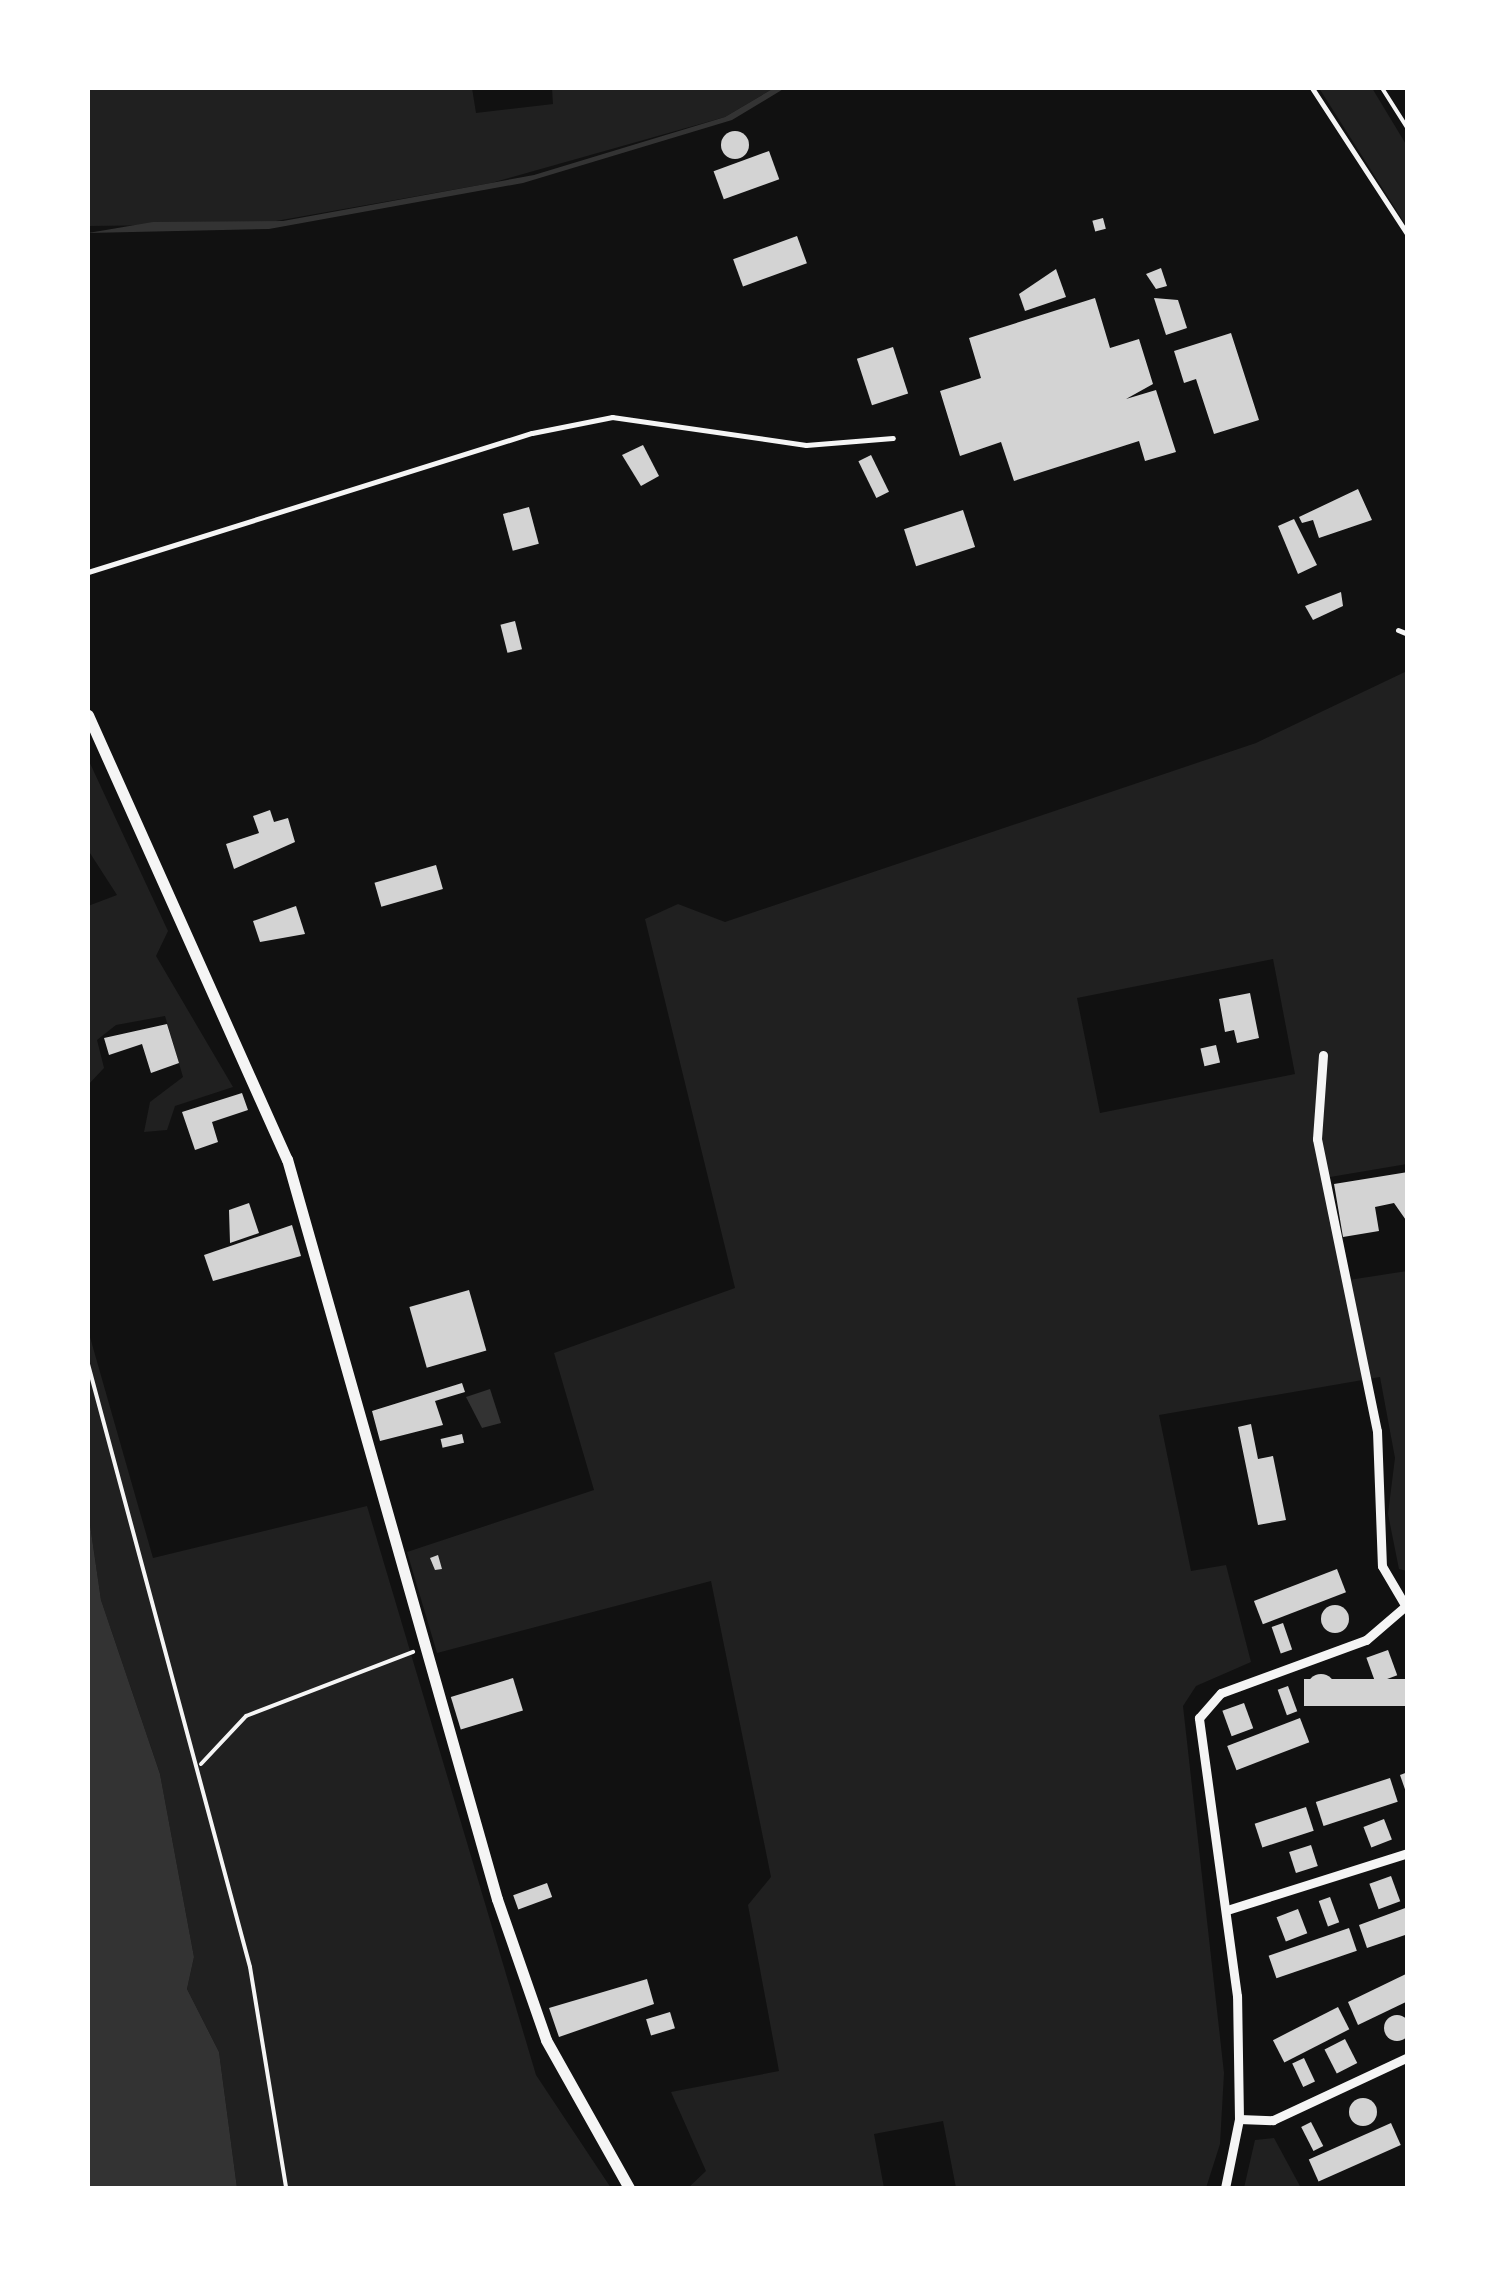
<!DOCTYPE html>
<style>
body{margin:0}
#map{position:relative;width:1495px;height:2276px;overflow:hidden;background:#111;font-family:Lato,sans-serif}
div>[style]{position:absolute}
[style*='--x']{left:calc(var(--x)*1px);top:calc(var(--y)*1px);width:calc(var(--w)*1px);rotate:calc(var(--a)*1deg)}
.green>*{inset:0;background:#202020}
.water>*{inset:0;background:#333}
.building>*{inset:0;background:#d3d3d3;transform-origin:0 0}
.round{border-radius:50%}
.path>*{height:4px;margin:-2px;padding:0 2px;transform-origin:2px;border-radius:2px;background:#f5f5f5}
.service>*{height:5px;margin:-2.5px;padding:0 2.5px;transform-origin:2.5px;border-radius:2.5px;background:#f5f5f5}
.minor>*{height:9px;margin:-4.5px;padding:0 4.5px;transform-origin:4.5px;border-radius:4.5px;background:#f5f5f5}
.tertiary>*{height:11px;margin:-5.5px;padding:0 5.5px;transform-origin:5.5px;border-radius:5.5px;background:#f5f5f5}
span{translate:-50% -50%;white-space:nowrap;text-align:center;line-height:1.15;-webkit-text-stroke:9px #fff;paint-order:stroke}
.frame{position:absolute;inset:0;border:90px solid #fff;pointer-events:none}
</style>
<div id="map">
<div class="green">
<div style="clip-path:polygon(88px 88px,472px 88px,476px 113px,553px 104px,552px 88px,774px 88px,725px 117px,491px 183px,259px 224px,88px 226px)"></div>
<div style="clip-path:polygon(1319px 88px,1372px 88px,1407px 146px,1407px 227px)"></div>
<div style="clip-path:polygon(evenodd,1407px 671px,1407px 1164px,1330px 1177px,1349px 1280px,1407px 1271px,1407px 1571px,1399px 1569px,1388px 1514px,1395px 1458px,1380px 1377px,1159px 1415px,1191px 1571px,1226px 1565px,1251px 1662px,1196px 1686px,1183px 1706px,1224px 2073px,1220px 2144px,1206px 2188px,956px 2188px,943px 2121px,874px 2134px,884px 2188px,688px 2188px,706px 2171px,671px 2092px,779px 2071px,748px 1905px,771px 1877px,711px 1581px,437px 1653px,407px 1552px,594px 1490px,554px 1353px,735px 1288px,645px 919px,678px 904px,725px 922px,1256px 743px,1407px 671px,1273px 959px,1295px 1074px,1100px 1113px,1077px 998px,1273px 959px)"></div>
<div style="clip-path:polygon(88px 759px,168px 931px,156px 956px,233px 1087px,175px 1106px,167px 1130px,144px 1132px,150px 1102px,183px 1077px,165px 1016px,116px 1025px,97px 1040px,104px 1068px,88px 1085px,88px 906px,117px 895px,88px 850px)"></div>
<div style="clip-path:polygon(88px 1330px,153px 1558px,367px 1506px,536px 2075px,611px 2188px,237px 2188px,219px 2052px,187px 1989px,194px 1957px,160px 1774px,101px 1600px,88px 1511px)"></div>
<div style="clip-path:polygon(1274px 2138px,1301px 2188px,1244px 2188px,1255px 2140px)"></div>
</div>
<div class="water">
<div style="clip-path:polygon(774px 88px,785px 88px,732px 120px,523px 183px,269px 229px,88px 233px,153px 222px,283px 221px,534px 175px,725px 117px)"></div>
<div style="clip-path:polygon(490px 1389px,501px 1423px,482px 1428px,466px 1397px)"></div>
<div style="clip-path:polygon(88px 1511px,101px 1600px,160px 1774px,194px 1957px,187px 1989px,219px 2052px,237px 2188px,88px 2188px)"></div>
</div>
<div class="building">
<div class="round" style="left:721px;top:131px;width:28px;height:28px"></div>
<div style="left:769px;top:151px;width:30px;height:59px;rotate:70deg"></div>
<div style="left:1103px;top:218px;width:11px;height:11px;rotate:75deg"></div>
<div style="left:797px;top:236px;width:29px;height:68px;rotate:70deg"></div>
<div style="clip-path:polygon(1161px 268px,1167px 286px,1156px 289px,1146px 274px)"></div>
<div style="clip-path:polygon(1056px 269px,1066px 297px,1025px 311px,1019px 294px)"></div>
<div style="clip-path:polygon(1095px 298px,1110px 348px,1139px 339px,1153px 384px,1126px 399px,1156px 390px,1176px 452px,1145px 461px,1139px 441px,1014px 481px,1001px 442px,960px 456px,940px 391px,981px 378px,969px 338px)"></div>
<div style="clip-path:polygon(1154px 298px,1178px 300px,1187px 328px,1166px 335px)"></div>
<div style="clip-path:polygon(1231px 333px,1259px 420px,1214px 434px,1196px 379px,1184px 383px,1174px 351px)"></div>
<div style="left:893px;top:347px;width:49px;height:38px;rotate:72deg"></div>
<div style="clip-path:polygon(643px 445px,659px 476px,641px 486px,622px 455px)"></div>
<div style="left:871px;top:455px;width:41px;height:14px;rotate:64deg"></div>
<div style="clip-path:polygon(1358px 489px,1372px 520px,1319px 538px,1313px 520px,1302px 523px,1299px 517px)"></div>
<div style="left:529px;top:507px;width:38px;height:27px;rotate:75deg"></div>
<div style="left:963px;top:510px;width:39px;height:62px;rotate:72deg"></div>
<div style="clip-path:polygon(1294px 519px,1317px 565px,1298px 574px,1278px 526px)"></div>
<div style="clip-path:polygon(1341px 592px,1343px 606px,1313px 620px,1305px 606px)"></div>
<div style="left:515px;top:621px;width:29px;height:15px;rotate:76deg"></div>
<div style="clip-path:polygon(270px 810px,274px 822px,288px 818px,295px 842px,234px 869px,226px 844px,259px 833px,253px 816px)"></div>
<div style="left:436px;top:865px;width:25px;height:64px;rotate:74deg"></div>
<div style="clip-path:polygon(296px 906px,305px 934px,260px 942px,253px 921px)"></div>
<div style="clip-path:polygon(1250px 993px,1259px 1038px,1237px 1043px,1234px 1030px,1225px 1032px,1219px 999px)"></div>
<div style="clip-path:polygon(167px 1024px,179px 1063px,151px 1073px,142px 1044px,109px 1055px,104px 1038px)"></div>
<div style="left:1216px;top:1045px;width:18px;height:16px;rotate:77deg"></div>
<div style="clip-path:polygon(242px 1093px,248px 1110px,212px 1122px,218px 1142px,195px 1150px,182px 1112px)"></div>
<div style="clip-path:polygon(1408px 1172px,1408px 1223px,1394px 1203px,1375px 1207px,1379px 1231px,1343px 1237px,1334px 1184px)"></div>
<div style="clip-path:polygon(249px 1203px,259px 1233px,230px 1243px,229px 1210px)"></div>
<div style="clip-path:polygon(292px 1225px,301px 1256px,213px 1281px,204px 1255px)"></div>
<div style="left:469px;top:1290px;width:63px;height:62px;rotate:74deg"></div>
<div style="clip-path:polygon(462px 1383px,465px 1392px,435px 1401px,443px 1425px,380px 1441px,372px 1411px)"></div>
<div style="clip-path:polygon(1251px 1424px,1258px 1459px,1273px 1456px,1286px 1520px,1258px 1525px,1238px 1427px)"></div>
<div style="left:462px;top:1434px;width:9px;height:22px;rotate:77deg"></div>
<div style="clip-path:polygon(438px 1555px,442px 1569px,435px 1570px,430px 1558px)"></div>
<div style="left:1337px;top:1569px;width:25px;height:89px;rotate:69deg"></div>
<div class="round" style="left:1321px;top:1605px;width:28px;height:28px"></div>
<div style="left:1283px;top:1623px;width:28px;height:12px;rotate:71deg"></div>
<div style="left:1388px;top:1650px;width:27px;height:23px;rotate:70deg"></div>
<div class="round" style="left:1307px;top:1674px;width:28px;height:28px"></div>
<div style="left:513px;top:1678px;width:34px;height:65px;rotate:73deg"></div>
<div style="left:1408px;top:1679px;width:27px;height:104px;rotate:90deg"></div>
<div style="left:1288px;top:1686px;width:27px;height:11px;rotate:70deg"></div>
<div style="left:1244px;top:1703px;width:27px;height:23px;rotate:70deg"></div>
<div style="left:1300px;top:1718px;width:26px;height:78px;rotate:69deg"></div>
<div style="clip-path:polygon(1408px 1772px,1408px 1795px,1407px 1795px,1400px 1775px)"></div>
<div style="left:1390px;top:1778px;width:25px;height:78px;rotate:72deg"></div>
<div style="left:1306px;top:1807px;width:25px;height:54px;rotate:72deg"></div>
<div style="left:1384px;top:1819px;width:22px;height:22px;rotate:69deg"></div>
<div style="left:1311px;top:1845px;width:22px;height:23px;rotate:72deg"></div>
<div style="left:1391px;top:1876px;width:27px;height:23px;rotate:70deg"></div>
<div style="left:547px;top:1883px;width:15px;height:36px;rotate:70deg"></div>
<div style="left:1330px;top:1897px;width:27px;height:12px;rotate:70deg"></div>
<div style="clip-path:polygon(1408px 1907px,1408px 1934px,1367px 1948px,1359px 1925px)"></div>
<div style="left:1298px;top:1909px;width:26px;height:23px;rotate:69deg"></div>
<div style="left:1349px;top:1928px;width:24px;height:85px;rotate:71deg"></div>
<div style="clip-path:polygon(1408px 1973px,1408px 2001px,1358px 2025px,1348px 2002px)"></div>
<div style="clip-path:polygon(647px 1979px,654px 2004px,559px 2037px,549px 2008px)"></div>
<div style="left:1338px;top:2007px;width:25px;height:73px;rotate:63deg"></div>
<div style="left:670px;top:2012px;width:17px;height:25px;rotate:73deg"></div>
<div class="round" style="left:1384px;top:2015px;width:26px;height:26px"></div>
<div style="left:1345px;top:2039px;width:27px;height:23px;rotate:63deg"></div>
<div style="left:1304px;top:2058px;width:26px;height:13px;rotate:65deg"></div>
<div class="round" style="left:1349px;top:2098px;width:28px;height:28px"></div>
<div style="left:1311px;top:2122px;width:27px;height:11px;rotate:63deg"></div>
<div style="left:1391px;top:2123px;width:24px;height:90px;rotate:66deg"></div>
</div>
<div class="path">
<div style="--x:1382;--y:88;--w:49;--a:57.6"></div>
<div style="--x:88;--y:1364;--w:624;--a:74.96"></div>
<div style="--x:250;--y:1967;--w:224;--a:80.7"></div>
<div style="--x:201;--y:1764;--w:66;--a:-46.8"></div>
<div style="--x:246;--y:1716;--w:179;--a:-21"></div>
</div>
<div class="service">
<div style="--x:1312;--y:88;--w:176;--a:56.9"></div>
<div style="--x:88;--y:572;--w:465;--a:-17.4"></div>
<div style="--x:532;--y:433;--w:82;--a:-11.3"></div>
<div style="--x:612;--y:417;--w:196;--a:8.2"></div>
<div style="--x:806;--y:445;--w:87;--a:-4.6"></div>
<div style="--x:1398;--y:630;--w:11;--a:22"></div>
</div>
<div class="minor">
<div style="--x:1323;--y:1055;--w:84;--a:94.1"></div>
<div style="--x:1317;--y:1139;--w:298;--a:78.4"></div>
<div style="--x:1377;--y:1431;--w:135;--a:87.9"></div>
<div style="--x:1382;--y:1566;--w:45;--a:59.5"></div>
<div style="--x:1227;--y:1910;--w:190;--a:-17.5"></div>
<div style="--x:1239;--y:2119;--w:34;--a:2"></div>
<div style="--x:1273;--y:2120;--w:149;--a:-25"></div>
<div style="--x:1225;--y:2188;--w:70;--a:-78.5"></div>
<div style="--x:1239;--y:2119;--w:123;--a:-90.9"></div>
<div style="--x:1237;--y:1996;--w:281;--a:-97.8"></div>
<div style="--x:1199;--y:1718;--w:33;--a:-49"></div>
<div style="--x:1221;--y:1693;--w:154;--a:-20.1"></div>
<div style="--x:1366;--y:1640;--w:55;--a:-40.6"></div>
</div>
<div class="tertiary">
<div style="--x:88;--y:715;--w:487;--a:65.9"></div>
<div style="--x:287;--y:1159;--w:769;--a:74.16"></div>
<div style="--x:497;--y:1899;--w:149;--a:70.8"></div>
<div style="--x:546;--y:2040;--w:170;--a:60.7"></div>
</div>
<div class="frame"></div>
</div>
